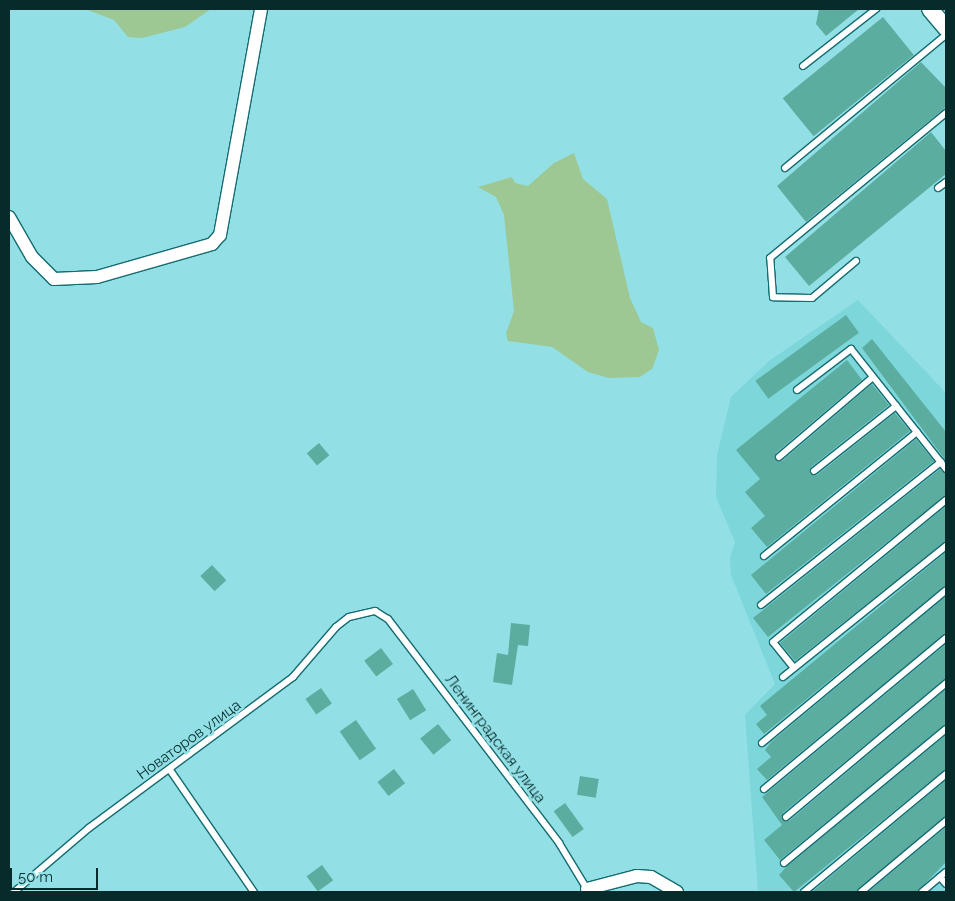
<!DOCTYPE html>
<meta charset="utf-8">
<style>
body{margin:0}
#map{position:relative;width:955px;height:901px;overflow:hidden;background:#92e0e5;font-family:Raleway,sans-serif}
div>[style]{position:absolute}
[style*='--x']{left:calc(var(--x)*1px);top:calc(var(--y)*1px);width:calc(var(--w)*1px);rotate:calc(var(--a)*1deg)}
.built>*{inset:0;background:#7cd6da}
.water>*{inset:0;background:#9dc894}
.building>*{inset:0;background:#5bae9f;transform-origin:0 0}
.roads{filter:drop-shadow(1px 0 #146c71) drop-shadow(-1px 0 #146c71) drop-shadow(0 1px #146c71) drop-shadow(0 -1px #146c71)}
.service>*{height:6px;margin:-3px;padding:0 3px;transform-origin:3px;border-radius:3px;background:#fff}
.minor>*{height:12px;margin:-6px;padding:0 6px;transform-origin:6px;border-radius:6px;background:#fff}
.tertiary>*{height:16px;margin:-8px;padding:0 8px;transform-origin:8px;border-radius:8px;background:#fff}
span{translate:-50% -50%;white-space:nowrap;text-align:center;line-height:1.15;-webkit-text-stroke:5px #92e0e5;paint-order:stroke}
.street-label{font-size:15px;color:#072a2b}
.frame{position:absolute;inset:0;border:10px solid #072a2b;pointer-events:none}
.scale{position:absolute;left:10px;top:868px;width:88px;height:22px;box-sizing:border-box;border:2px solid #072a2b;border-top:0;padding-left:6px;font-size:15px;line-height:18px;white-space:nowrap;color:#072a2b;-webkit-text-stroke:4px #92e0e5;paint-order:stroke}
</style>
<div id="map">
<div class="built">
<div style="clip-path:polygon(858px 300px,946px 393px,946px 892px,758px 892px,745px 715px,775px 684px,731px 575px,730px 558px,735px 542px,716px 497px,717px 455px,731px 397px,769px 361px)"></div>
</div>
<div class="water">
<div style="clip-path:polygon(85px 9px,211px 9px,185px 27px,142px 38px,128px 37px,114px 20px)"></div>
<div style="clip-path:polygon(574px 153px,583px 179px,607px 199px,630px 298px,641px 322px,653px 328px,659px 350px,652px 369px,640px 377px,609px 378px,588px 372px,552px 347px,508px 341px,506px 333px,514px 311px,504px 215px,496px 197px,478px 187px,512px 177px,515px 183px,528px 186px,554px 163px)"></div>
</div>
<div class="building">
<div style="clip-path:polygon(819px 9px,859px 9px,826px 36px,816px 24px)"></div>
<div style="left:883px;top:17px;width:49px;height:129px;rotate:51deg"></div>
<div style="clip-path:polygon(921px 62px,946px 88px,946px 107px,806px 222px,777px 186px)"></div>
<div style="clip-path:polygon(931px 132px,946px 151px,946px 174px,809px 286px,785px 257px)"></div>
<div style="left:846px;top:315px;width:22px;height:112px;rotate:54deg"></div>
<div style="clip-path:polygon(872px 339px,946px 432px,946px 461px,862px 348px)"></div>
<div style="clip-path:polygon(847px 360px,862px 380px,776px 453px,776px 461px,782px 461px,872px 384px,889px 405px,811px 467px,810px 474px,817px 475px,895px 413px,910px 431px,767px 547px,751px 528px,765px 516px,745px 492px,760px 479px,736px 450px)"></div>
<div style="clip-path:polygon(916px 439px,934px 461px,766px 594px,751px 575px)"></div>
<div style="left:319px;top:443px;width:16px;height:16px;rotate:50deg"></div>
<div style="clip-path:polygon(940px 469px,946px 474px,946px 495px,768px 637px,753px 618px)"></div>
<div style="clip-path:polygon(946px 506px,946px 541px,795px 661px,780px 643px)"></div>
<div style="clip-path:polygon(946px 552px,946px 585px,764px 734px,756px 724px,767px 715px,760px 706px)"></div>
<div style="left:212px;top:565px;width:21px;height:16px;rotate:47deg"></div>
<div style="clip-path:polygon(946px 596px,946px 633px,767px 780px,757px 769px,771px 757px,765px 750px,771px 742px)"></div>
<div style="clip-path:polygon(511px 623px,530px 625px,528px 646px,518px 645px,512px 685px,493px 682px,497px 653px,508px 655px)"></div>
<div style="clip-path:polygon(946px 644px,946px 678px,783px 813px,782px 820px,789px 821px,946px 689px,946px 724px,780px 860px,764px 840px,782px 825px,762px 797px)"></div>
<div style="left:381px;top:648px;width:20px;height:21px;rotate:53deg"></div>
<div style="left:321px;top:688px;width:19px;height:19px;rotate:55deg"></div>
<div style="left:413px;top:689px;width:25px;height:19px;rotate:58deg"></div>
<div style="left:356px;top:720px;width:35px;height:20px;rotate:55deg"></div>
<div style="left:438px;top:724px;width:21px;height:23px;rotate:51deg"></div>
<div style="clip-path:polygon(946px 735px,946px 769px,794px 892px,779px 875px,786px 867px)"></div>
<div style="left:394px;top:769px;width:18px;height:21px;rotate:52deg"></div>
<div style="left:580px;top:776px;width:19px;height:19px;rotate:9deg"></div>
<div style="clip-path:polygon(946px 780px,946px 816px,856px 892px,812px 892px)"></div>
<div style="left:565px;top:803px;width:32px;height:14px;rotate:54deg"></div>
<div style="clip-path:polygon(946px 827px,946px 862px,917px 892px,868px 892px)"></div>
<div style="left:322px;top:865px;width:19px;height:19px;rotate:54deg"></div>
</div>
<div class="roads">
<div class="service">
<div style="--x:803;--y:66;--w:93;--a:-38"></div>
<div style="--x:785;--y:168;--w:209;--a:-39.6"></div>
<div style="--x:938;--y:188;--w:10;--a:-37"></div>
<div style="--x:856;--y:261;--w:57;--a:139.9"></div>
<div style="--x:812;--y:298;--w:39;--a:-179"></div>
<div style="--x:773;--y:297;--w:39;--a:-94"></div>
<div style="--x:770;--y:258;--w:228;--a:-39.5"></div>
<div style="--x:797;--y:390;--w:68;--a:-37.2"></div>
<div style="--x:851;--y:349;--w:153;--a:51.6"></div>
<div style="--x:779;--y:457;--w:123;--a:-40.4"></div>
<div style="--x:814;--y:471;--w:105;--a:-38.4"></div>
<div style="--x:764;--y:556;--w:197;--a:-39"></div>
<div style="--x:761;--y:605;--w:230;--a:-38.5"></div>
<div style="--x:794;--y:668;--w:33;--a:-129"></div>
<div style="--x:773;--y:642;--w:224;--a:-39.4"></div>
<div style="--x:783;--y:677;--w:209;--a:-38.8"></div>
<div style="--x:762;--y:743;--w:239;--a:-39.7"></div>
<div style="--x:170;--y:770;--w:148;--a:55.5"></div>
<div style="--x:764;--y:789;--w:236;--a:-39.7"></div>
<div style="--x:786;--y:817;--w:209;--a:-39.9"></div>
<div style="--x:784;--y:863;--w:210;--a:-39.6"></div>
<div style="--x:940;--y:877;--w:9;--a:49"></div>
<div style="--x:14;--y:892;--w:99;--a:-40.5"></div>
<div style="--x:89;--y:828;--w:254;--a:-36.5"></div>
<div style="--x:293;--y:677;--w:66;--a:-49.3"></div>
<div style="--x:336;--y:627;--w:16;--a:-38"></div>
<div style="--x:349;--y:617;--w:27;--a:-13"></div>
<div style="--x:375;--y:611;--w:15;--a:32"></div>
<div style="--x:388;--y:619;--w:282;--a:52.6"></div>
<div style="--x:559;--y:843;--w:54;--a:58.7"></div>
<div style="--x:804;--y:892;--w:185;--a:-39.7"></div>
<div style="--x:861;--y:892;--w:111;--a:-39.9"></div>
<div style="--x:922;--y:892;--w:31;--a:-40"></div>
</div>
<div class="minor">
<div style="--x:9;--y:217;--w:46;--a:60.1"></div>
<div style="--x:32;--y:257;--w:31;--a:45"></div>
<div style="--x:54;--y:279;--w:43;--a:-2.7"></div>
<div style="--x:97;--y:277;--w:120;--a:-16"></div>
<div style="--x:212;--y:244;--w:12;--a:-48"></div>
<div style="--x:220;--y:235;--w:230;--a:-79.7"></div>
<div style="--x:587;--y:889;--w:52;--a:-14.6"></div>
<div style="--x:637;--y:876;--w:14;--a:4"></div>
<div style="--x:651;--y:877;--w:30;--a:30"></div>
</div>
<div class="tertiary">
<div style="--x:930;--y:9;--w:25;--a:50"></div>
</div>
</div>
<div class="street-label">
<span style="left:495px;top:739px;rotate:53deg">Ленинградская улица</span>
<span style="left:189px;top:740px;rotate:-36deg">Новаторов улица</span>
</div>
<div class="frame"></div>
<div class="scale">50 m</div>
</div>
